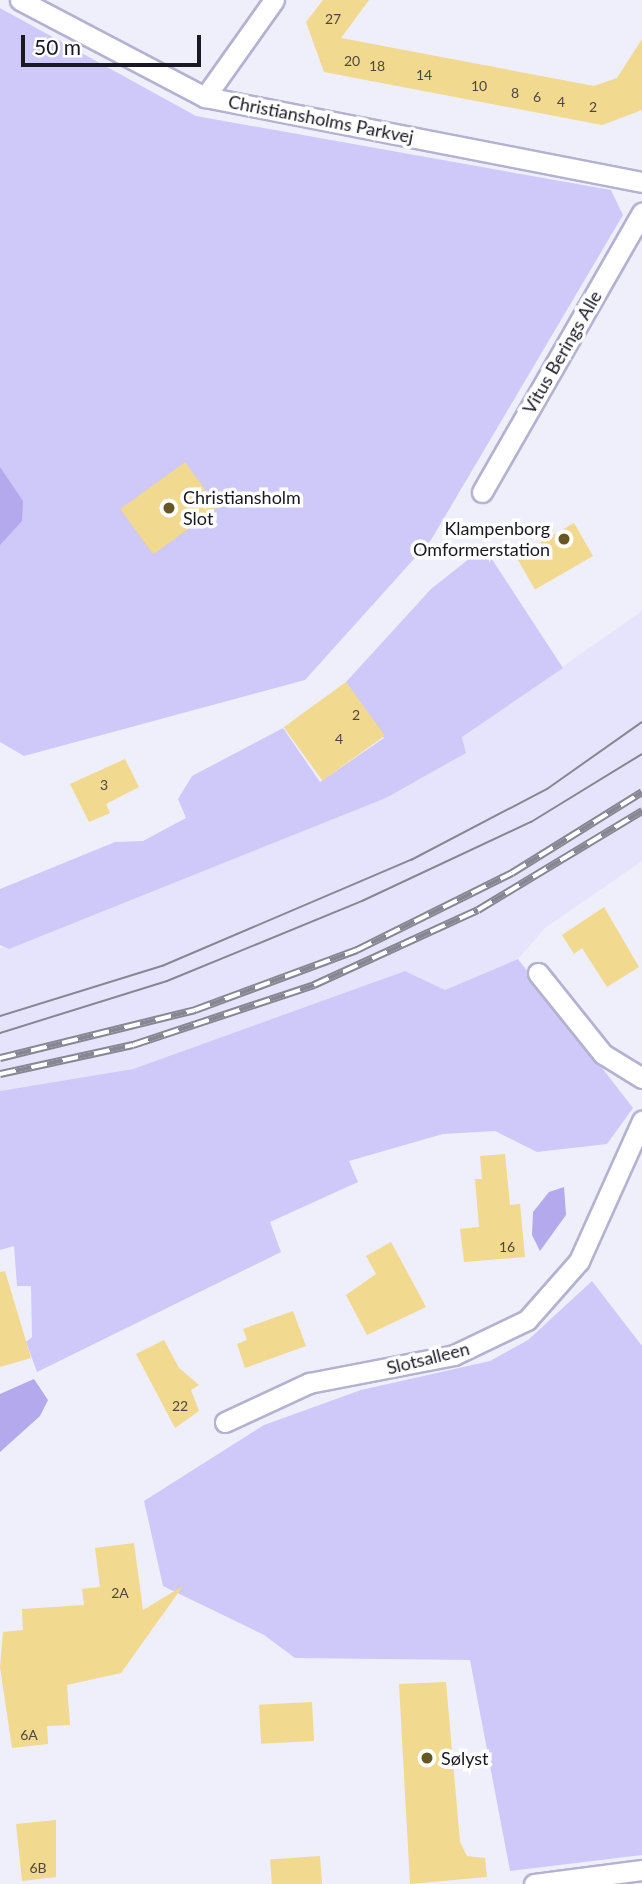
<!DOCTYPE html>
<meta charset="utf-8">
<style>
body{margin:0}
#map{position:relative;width:642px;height:1884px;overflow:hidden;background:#efeefb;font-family:Lato,sans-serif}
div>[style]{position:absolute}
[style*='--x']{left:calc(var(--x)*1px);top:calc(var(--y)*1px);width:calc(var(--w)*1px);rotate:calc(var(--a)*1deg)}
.built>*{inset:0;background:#e6e4fc}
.green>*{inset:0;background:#cfc9f9}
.water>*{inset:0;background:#b3a9ec}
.building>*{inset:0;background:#f1d990;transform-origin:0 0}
.roads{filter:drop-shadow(2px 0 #b5b1d0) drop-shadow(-2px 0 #b5b1d0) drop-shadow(0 2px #b5b1d0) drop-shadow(0 -2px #b5b1d0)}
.street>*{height:19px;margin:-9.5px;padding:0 9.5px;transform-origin:9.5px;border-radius:9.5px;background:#fff}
.tram>*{height:2px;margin:-1px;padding:0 1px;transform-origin:1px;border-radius:1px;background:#878692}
.rail>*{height:8px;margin-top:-4px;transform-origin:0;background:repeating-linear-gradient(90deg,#fff 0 16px,#878692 0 32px);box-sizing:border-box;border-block:2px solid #878692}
.dots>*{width:19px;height:19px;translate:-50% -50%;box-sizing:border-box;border:4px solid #fff;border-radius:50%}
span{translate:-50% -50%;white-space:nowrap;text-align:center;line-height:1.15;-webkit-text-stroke:7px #fff;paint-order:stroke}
.number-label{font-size:14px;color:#4f483e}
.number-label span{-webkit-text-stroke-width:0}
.street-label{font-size:18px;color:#191823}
.poi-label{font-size:18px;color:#191823}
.left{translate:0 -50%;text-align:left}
.right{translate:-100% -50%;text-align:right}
.scale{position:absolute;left:21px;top:35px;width:180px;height:32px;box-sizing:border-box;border:4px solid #191823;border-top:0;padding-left:9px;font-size:21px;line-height:24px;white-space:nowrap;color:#191823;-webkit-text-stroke:5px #fff;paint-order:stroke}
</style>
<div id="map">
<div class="built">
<div style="clip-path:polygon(642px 611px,642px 861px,545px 928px,518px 959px,445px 990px,405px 971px,133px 1069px,0 1091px,0 948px,386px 798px,466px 753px,462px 737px)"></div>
</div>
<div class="green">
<div style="clip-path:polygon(0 8px,196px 116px,611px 190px,623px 215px,431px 540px,305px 680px,24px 756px,0 742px)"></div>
<div style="clip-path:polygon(484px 547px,563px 668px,462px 737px,466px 753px,386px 798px,9px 949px,0 945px,0 889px,115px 842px,143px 841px,186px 818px,178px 799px,192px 776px,283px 728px,320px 782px,384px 738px,346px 682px,431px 589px)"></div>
<div style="clip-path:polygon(518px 959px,633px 1108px,607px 1144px,537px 1152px,495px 1131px,443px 1134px,349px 1161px,358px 1182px,270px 1222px,281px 1252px,37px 1372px,26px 1342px,32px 1337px,31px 1286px,17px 1286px,14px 1246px,0 1250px,0 1091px,133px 1069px,405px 971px,445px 990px)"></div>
<div style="clip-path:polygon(592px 1281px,642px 1346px,642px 1855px,510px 1871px,470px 1660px,295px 1658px,264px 1635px,163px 1586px,144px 1501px,264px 1425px,361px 1390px,490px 1361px,528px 1340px)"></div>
</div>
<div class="water">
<div style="clip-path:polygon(0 467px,23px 501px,22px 521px,0 545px)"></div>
<div style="clip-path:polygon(564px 1187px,566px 1215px,540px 1251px,532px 1235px,533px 1212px,549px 1192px)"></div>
<div style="clip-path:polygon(34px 1379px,48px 1400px,40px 1416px,0 1452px,0 1394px)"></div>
</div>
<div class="building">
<div style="clip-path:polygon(323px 0,369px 0,341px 38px,594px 86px,617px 78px,642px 39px,642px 110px,602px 125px,324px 72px,306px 22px)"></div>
<div style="left:185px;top:462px;width:56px;height:80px;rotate:54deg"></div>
<div style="left:574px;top:523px;width:38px;height:67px;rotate:60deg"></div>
<div style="left:346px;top:682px;width:66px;height:77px;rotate:54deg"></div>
<div style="clip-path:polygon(125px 759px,139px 787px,106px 804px,110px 813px,89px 822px,70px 784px)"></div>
<div style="clip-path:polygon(604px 907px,639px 967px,607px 987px,582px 948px,574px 954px,562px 935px)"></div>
<div style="clip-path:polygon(505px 1154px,510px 1205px,520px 1204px,525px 1257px,464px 1262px,460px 1229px,479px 1227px,475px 1179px,482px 1179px,480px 1156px)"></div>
<div style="clip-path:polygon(391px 1242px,426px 1307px,367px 1335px,346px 1295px,376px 1274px,366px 1256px)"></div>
<div style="clip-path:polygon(5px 1271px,31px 1358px,0 1367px,0 1272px)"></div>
<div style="clip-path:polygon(293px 1311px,306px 1346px,245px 1368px,237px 1344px,247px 1340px,243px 1329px)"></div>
<div style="clip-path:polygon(164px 1340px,179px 1368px,199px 1385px,191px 1390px,199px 1411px,175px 1428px,136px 1354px)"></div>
<div style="clip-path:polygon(134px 1543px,143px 1610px,183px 1586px,121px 1673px,67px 1685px,70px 1725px,47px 1726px,48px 1744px,12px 1748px,0 1667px,3px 1632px,23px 1630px,22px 1609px,84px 1605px,82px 1589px,100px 1587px,95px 1548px)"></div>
<div style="clip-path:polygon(446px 1682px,460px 1842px,467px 1856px,485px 1858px,487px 1877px,410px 1884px,399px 1684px)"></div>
<div style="left:312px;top:1702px;width:39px;height:53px;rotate:87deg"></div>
<div style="clip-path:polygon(56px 1820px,56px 1877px,22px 1881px,16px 1824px)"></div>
<div style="left:320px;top:1856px;width:28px;height:50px;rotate:86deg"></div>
</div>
<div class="roads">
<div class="street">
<div style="--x:20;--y:0;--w:209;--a:27.7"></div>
<div style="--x:205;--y:97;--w:445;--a:11"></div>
<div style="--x:205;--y:97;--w:119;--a:-54.6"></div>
<div style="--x:482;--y:492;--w:322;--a:-60.2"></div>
<div style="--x:538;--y:973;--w:104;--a:51.3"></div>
<div style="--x:603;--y:1054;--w:46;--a:31.6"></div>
<div style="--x:225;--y:1422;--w:93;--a:-24.9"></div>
<div style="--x:309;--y:1383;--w:148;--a:-10.9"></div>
<div style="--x:454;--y:1355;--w:81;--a:-25.6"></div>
<div style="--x:527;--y:1320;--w:79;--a:-48.6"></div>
<div style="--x:579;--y:1261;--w:154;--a:-65.8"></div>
<div style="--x:534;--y:1884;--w:109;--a:-7.4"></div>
</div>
</div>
<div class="tram">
<div style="--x:0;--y:1016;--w:170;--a:-17.2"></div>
<div style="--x:162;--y:966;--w:271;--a:-23.1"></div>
<div style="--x:411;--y:860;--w:153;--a:-27.6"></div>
<div style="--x:547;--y:789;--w:116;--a:-35.2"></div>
<div style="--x:0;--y:1033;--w:175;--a:-17.3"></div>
<div style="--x:167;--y:981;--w:211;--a:-22.3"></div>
<div style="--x:362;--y:901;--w:187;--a:-25.1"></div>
<div style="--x:531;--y:822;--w:130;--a:-31.5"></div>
</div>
<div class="rail">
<div style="--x:0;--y:1058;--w:201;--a:-13.8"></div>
<div style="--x:195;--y:1010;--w:173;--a:-20.3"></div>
<div style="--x:357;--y:950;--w:173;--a:-26.4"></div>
<div style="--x:512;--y:873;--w:153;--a:-31.9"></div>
<div style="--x:0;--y:1074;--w:136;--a:-12.3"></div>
<div style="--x:133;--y:1045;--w:191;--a:-18.3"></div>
<div style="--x:314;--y:985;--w:180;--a:-24.6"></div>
<div style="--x:478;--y:910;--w:192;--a:-31.1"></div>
</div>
<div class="dots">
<div style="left:169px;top:508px;background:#665724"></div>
<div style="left:564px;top:539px;background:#665724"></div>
<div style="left:427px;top:1758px;background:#665724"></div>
</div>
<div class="number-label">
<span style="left:333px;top:19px">27</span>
<span style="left:352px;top:61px">20</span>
<span style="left:377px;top:66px">18</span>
<span style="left:424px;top:75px">14</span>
<span style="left:479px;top:86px">10</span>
<span style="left:515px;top:93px">8</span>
<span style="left:537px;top:97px">6</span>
<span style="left:561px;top:102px">4</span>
<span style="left:593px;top:107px">2</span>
<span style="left:356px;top:715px">2</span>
<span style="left:339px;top:739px">4</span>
<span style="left:104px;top:785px">3</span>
<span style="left:507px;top:1247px">16</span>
<span style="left:180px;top:1406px">22</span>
<span style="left:120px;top:1593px">2A</span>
<span style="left:29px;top:1735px">6A</span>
<span style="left:38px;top:1868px">6B</span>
</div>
<div class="street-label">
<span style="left:321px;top:119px;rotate:11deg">Christiansholms Parkvej</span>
<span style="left:562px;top:352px;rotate:-60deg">Vitus Berings Alle</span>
<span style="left:428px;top:1358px;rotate:-14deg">Slotsalleen</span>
</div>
<div class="poi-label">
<span class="left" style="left:183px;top:508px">Christiansholm<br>Slot</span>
<span class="right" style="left:550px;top:539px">Klampenborg<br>Omformerstation</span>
<span class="left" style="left:441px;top:1758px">Sølyst</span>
</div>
<div class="scale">50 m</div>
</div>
